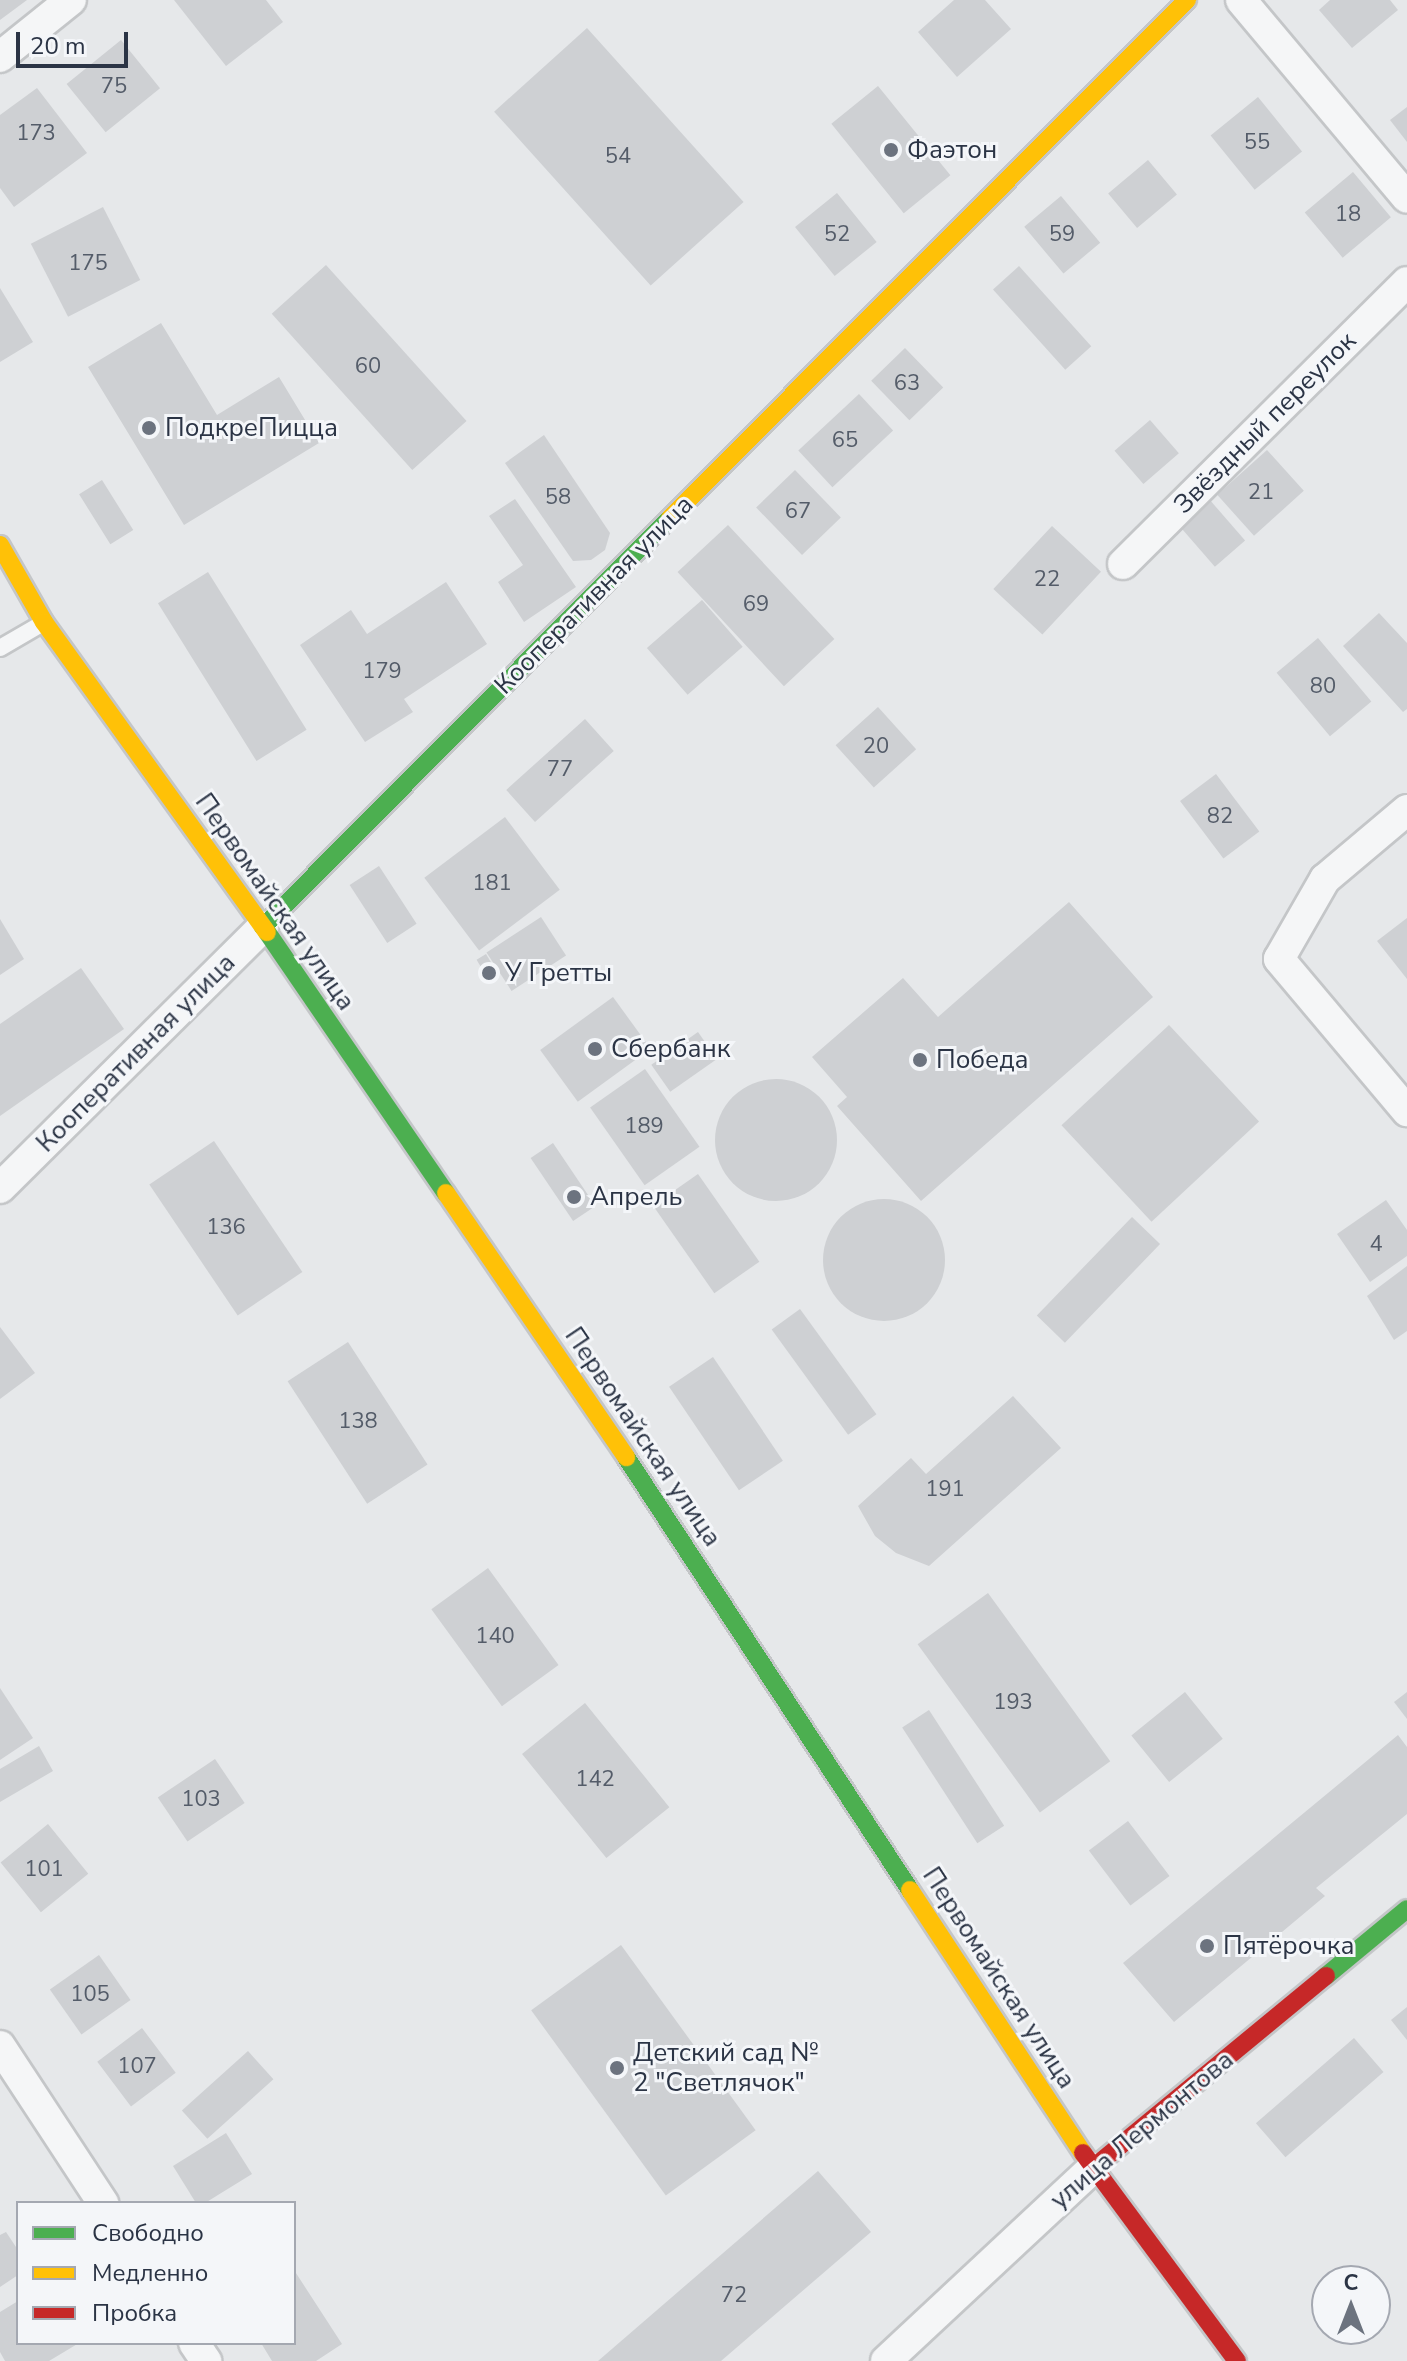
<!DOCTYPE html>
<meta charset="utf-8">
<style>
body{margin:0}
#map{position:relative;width:1407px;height:2361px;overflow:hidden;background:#e6e8ea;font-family:"Nunito Sans",sans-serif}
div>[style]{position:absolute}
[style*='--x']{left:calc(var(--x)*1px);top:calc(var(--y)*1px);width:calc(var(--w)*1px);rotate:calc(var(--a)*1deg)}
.building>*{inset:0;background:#ced0d3;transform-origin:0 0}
.round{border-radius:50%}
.roads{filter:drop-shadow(2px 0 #c4c6c8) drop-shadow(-2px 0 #c4c6c8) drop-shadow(0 2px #c4c6c8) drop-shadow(0 -2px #c4c6c8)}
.lane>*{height:16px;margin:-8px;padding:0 8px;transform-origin:8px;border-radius:8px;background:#f5f6f7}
.street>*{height:30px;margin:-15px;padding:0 15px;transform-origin:15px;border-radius:15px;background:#f5f6f7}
.fast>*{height:18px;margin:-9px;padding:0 9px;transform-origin:9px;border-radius:9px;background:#4caf50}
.slow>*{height:18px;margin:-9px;padding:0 9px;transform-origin:9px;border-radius:9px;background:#ffc107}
.jam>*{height:18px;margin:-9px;padding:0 9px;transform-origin:9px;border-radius:9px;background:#c62828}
.dots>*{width:22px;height:22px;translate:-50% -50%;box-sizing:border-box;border:4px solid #f4f6f9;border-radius:50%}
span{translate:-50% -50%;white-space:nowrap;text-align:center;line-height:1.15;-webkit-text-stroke:6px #f4f6f9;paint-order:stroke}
.number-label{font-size:22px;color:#545c69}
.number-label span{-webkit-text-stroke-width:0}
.poi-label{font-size:26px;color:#2b3445}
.left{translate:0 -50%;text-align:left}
.street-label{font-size:26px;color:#2b3445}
.legend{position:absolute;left:16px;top:2201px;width:280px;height:144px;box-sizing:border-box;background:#f4f6f9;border:2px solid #a4a8b1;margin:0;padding:10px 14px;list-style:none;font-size:24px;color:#2b3445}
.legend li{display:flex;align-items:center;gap:16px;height:40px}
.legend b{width:40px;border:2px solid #a4a8b1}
.north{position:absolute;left:1311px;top:2265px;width:80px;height:80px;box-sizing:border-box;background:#f4f6f9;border:2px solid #a4a8b1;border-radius:50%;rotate:0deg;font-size:22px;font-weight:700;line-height:32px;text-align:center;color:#2b3445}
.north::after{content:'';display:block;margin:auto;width:28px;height:36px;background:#6c737f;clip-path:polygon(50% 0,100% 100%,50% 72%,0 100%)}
.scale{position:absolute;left:16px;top:32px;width:112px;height:36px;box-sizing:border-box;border:4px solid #2b3445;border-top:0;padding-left:10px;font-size:24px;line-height:28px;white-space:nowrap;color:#2b3445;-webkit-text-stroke:6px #f4f6f9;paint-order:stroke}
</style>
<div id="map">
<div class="building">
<div style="clip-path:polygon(0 0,27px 0,0 20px)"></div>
<div style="clip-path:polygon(174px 0,266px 0,283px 22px,226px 66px)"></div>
<div style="clip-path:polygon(954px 0,985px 0,1011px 29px,957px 77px,918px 32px)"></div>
<div style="clip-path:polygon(1330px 0,1390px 0,1398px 10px,1352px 48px,1319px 10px)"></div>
<div style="left:587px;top:28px;width:234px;height:125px;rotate:48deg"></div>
<div style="left:121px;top:40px;width:62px;height:70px;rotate:51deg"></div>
<div style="left:878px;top:86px;width:115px;height:60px;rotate:51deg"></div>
<div style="clip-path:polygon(37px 88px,87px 153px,14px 207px,0 188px,0 115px)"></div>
<div style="left:1258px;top:97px;width:70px;height:61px;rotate:51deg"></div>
<div style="clip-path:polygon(1407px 107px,1407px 142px,1390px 120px)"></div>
<div style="left:1148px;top:160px;width:45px;height:52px;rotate:50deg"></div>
<div style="left:1353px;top:172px;width:59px;height:63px;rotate:50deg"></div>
<div style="left:837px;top:193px;width:63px;height:54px;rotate:51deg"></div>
<div style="left:1061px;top:196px;width:61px;height:48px;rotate:50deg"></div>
<div style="left:103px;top:207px;width:82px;height:81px;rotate:63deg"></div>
<div style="left:326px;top:265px;width:210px;height:73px;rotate:48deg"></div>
<div style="left:1019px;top:266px;width:108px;height:35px;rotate:48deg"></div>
<div style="clip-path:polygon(0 288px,33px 342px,0 362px)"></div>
<div style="clip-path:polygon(161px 323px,217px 415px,279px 377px,319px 443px,184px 525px,88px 367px)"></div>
<div style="left:905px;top:348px;width:55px;height:47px;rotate:46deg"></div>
<div style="left:859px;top:394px;width:50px;height:83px;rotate:47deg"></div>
<div style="left:1150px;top:420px;width:44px;height:47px;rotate:49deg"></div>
<div style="clip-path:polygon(544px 435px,610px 533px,605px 550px,591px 560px,573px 561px,505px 463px)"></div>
<div style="left:1267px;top:450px;width:55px;height:67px;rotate:48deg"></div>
<div style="left:795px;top:470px;width:66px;height:54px;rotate:46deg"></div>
<div style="left:102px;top:480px;width:59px;height:27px;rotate:58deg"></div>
<div style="clip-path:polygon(515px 499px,576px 587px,524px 622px,498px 582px,523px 565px,489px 516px)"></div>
<div style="left:1209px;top:499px;width:55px;height:40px;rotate:49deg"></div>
<div style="left:728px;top:525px;width:156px;height:69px;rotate:47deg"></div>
<div style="left:1052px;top:526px;width:67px;height:86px;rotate:43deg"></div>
<div style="left:208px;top:572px;width:186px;height:59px;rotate:58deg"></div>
<div style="clip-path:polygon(446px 582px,487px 644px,404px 699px,413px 712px,365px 742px,300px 645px,351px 610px,367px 634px)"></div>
<div style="left:702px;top:600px;width:62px;height:73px;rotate:49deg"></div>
<div style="clip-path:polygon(1379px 613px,1407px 643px,1407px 709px,1403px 712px,1343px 646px)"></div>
<div style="left:1318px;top:638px;width:83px;height:54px;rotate:50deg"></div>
<div style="left:878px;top:707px;width:57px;height:57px;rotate:48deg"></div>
<div style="left:585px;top:719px;width:43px;height:106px;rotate:48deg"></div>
<div style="left:1216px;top:774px;width:72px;height:45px;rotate:53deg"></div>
<div style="left:505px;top:817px;width:91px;height:101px;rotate:53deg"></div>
<div style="left:379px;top:866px;width:69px;height:35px;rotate:57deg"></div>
<div style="clip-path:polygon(1069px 902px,1153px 997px,921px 1201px,837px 1106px,847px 1097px,812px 1057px,903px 978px,938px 1017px)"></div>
<div style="left:541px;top:917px;width:46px;height:65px;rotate:57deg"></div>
<div style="clip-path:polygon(1407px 918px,1407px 979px,1377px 941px)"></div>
<div style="clip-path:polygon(0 919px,24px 959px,0 975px)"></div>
<div style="left:486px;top:954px;width:26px;height:11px;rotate:59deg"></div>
<div style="clip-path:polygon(81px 968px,124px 1029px,0 1116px,0 1024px)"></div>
<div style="left:613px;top:997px;width:64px;height:90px;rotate:54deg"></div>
<div style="left:1169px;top:1025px;width:132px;height:147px;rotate:47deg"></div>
<div style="left:698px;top:1032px;width:33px;height:57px;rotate:55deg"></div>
<div style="left:645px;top:1069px;width:95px;height:67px;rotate:55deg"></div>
<div class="round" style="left:715px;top:1079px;width:122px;height:122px"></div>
<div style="left:214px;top:1141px;width:158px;height:78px;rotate:56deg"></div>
<div style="left:553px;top:1143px;width:76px;height:27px;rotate:56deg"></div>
<div style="left:698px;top:1174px;width:107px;height:55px;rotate:55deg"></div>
<div class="round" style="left:823px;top:1199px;width:122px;height:122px"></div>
<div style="clip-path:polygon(1386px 1200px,1407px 1230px,1407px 1256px,1370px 1282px,1337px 1234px)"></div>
<div style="left:1132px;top:1217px;width:39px;height:137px;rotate:44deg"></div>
<div style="clip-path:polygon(1407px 1266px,1407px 1331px,1394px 1340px,1367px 1296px)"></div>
<div style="left:800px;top:1309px;width:130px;height:35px;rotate:54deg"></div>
<div style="clip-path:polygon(0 1327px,35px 1373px,0 1399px)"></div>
<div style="left:348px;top:1342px;width:146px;height:72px;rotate:57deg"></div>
<div style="left:713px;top:1357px;width:125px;height:53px;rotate:56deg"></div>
<div style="clip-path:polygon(1013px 1396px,1061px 1448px,929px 1566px,896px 1553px,875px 1536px,858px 1506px,911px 1458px,926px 1474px)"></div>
<div style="left:488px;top:1568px;width:120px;height:70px;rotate:54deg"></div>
<div style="left:988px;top:1593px;width:208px;height:87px;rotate:54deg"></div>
<div style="clip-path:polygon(0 1688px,33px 1738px,0 1760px)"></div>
<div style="left:1185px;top:1692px;width:60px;height:69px;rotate:51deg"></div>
<div style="clip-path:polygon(1407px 1692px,1407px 1719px,1394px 1702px)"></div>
<div style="left:585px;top:1703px;width:134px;height:81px;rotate:51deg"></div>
<div style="left:929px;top:1710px;width:138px;height:32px;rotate:57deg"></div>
<div style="clip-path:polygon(1398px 1735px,1407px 1747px,1407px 1814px,1316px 1888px,1325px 1896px,1174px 2022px,1123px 1963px)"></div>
<div style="clip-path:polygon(39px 1746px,53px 1771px,0 1802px,0 1769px)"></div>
<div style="left:215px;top:1759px;width:53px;height:69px;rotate:56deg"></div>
<div style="left:1128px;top:1821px;width:69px;height:49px;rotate:53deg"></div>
<div style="left:48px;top:1824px;width:64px;height:61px;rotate:51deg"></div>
<div style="left:621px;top:1945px;width:229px;height:111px;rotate:54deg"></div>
<div style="left:99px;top:1955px;width:55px;height:60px;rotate:55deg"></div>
<div style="clip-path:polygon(1407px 2007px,1407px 2040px,1391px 2020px)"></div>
<div style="left:142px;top:2028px;width:56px;height:56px;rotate:53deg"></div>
<div style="left:1354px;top:2038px;width:45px;height:130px;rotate:49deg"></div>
<div style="left:248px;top:2051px;width:38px;height:89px;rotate:48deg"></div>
<div style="clip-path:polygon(226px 2133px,252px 2174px,205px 2203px,196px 2203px,173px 2166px)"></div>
<div style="clip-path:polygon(818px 2171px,871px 2232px,721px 2361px,598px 2361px)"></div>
<div style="clip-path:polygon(6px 2232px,18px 2250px,18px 2275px,0 2287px,0 2235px)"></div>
<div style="clip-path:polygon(294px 2270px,342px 2344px,316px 2361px,272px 2361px,261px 2343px,294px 2343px)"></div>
<div style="clip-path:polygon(18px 2301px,18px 2343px,79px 2343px,49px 2361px,5px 2361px,0 2352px,0 2312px)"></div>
</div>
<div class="roads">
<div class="lane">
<div style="--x:0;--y:648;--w:50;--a:-30.2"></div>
</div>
<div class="street">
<div style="--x:1241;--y:0;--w:258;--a:50"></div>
<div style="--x:0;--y:57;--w:91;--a:-38.8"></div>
<div style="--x:1123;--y:564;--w:400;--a:-44.8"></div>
<div style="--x:1407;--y:810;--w:107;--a:139.9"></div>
<div style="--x:1325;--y:879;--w:92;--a:119.9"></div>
<div style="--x:1279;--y:959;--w:199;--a:49.9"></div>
<div style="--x:0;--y:1188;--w:371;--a:-44.8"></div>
<div style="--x:0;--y:2046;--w:188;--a:56.7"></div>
<div style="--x:194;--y:2343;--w:22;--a:56"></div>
<div style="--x:886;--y:2361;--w:283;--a:-43"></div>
</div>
<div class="fast">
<div style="--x:263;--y:927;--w:577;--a:-45.14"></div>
<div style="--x:267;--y:932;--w:316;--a:55.6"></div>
<div style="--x:626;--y:1457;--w:518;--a:56.74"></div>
<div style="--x:1326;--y:1976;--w:105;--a:-39.6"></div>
</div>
<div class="slow">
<div style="--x:670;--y:518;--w:732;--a:-45.06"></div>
<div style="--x:0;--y:545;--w:89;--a:60.3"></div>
<div style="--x:44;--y:622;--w:382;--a:54.3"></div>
<div style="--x:446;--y:1193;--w:320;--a:55.7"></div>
<div style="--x:910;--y:1890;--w:315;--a:56.7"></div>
</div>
<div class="jam">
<div style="--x:1083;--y:2153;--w:259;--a:53.5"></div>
<div style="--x:1093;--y:2168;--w:302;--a:-39.5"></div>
</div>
</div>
<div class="dots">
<div style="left:891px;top:150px;background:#6c737f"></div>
<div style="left:149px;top:428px;background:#6c737f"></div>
<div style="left:489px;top:973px;background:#6c737f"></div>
<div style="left:595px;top:1049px;background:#6c737f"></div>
<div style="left:920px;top:1060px;background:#6c737f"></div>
<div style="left:574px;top:1197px;background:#6c737f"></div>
<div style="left:1207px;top:1946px;background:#6c737f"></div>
<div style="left:617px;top:2068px;background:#6c737f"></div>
</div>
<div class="number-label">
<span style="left:114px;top:87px">75</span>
<span style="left:36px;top:134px">173</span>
<span style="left:1257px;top:143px">55</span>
<span style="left:618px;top:157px">54</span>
<span style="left:1348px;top:215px">18</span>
<span style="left:837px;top:235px">52</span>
<span style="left:1062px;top:235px">59</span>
<span style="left:88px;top:264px">175</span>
<span style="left:368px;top:367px">60</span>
<span style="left:907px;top:384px">63</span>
<span style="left:845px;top:441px">65</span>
<span style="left:1261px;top:493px">21</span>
<span style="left:558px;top:498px">58</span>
<span style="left:798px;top:512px">67</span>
<span style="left:1047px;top:580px">22</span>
<span style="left:756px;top:605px">69</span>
<span style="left:382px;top:672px">179</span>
<span style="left:1323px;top:687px">80</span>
<span style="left:876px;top:747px">20</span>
<span style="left:560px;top:770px">77</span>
<span style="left:1220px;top:817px">82</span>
<span style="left:492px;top:884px">181</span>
<span style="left:644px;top:1127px">189</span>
<span style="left:226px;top:1228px">136</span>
<span style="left:1376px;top:1245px">4</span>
<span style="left:358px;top:1422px">138</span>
<span style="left:945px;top:1490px">191</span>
<span style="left:495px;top:1637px">140</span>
<span style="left:1013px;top:1703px">193</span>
<span style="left:595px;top:1780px">142</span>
<span style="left:201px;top:1800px">103</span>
<span style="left:44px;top:1870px">101</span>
<span style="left:90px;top:1995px">105</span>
<span style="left:137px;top:2067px">107</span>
<span style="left:734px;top:2296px">72</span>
</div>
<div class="poi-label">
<span class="left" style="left:907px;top:150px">Фаэтон</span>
<span class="left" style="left:165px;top:428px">ПодкреПицца</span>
<span class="left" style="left:505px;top:973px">У Гретты</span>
<span class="left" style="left:611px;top:1049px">Сбербанк</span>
<span class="left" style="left:936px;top:1060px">Победа</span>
<span class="left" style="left:590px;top:1197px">Апрель</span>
<span class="left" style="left:1223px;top:1946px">Пятёрочка</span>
<span class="left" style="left:633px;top:2068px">Детский сад №<br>2 "Светлячок"</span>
</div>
<div class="street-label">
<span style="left:1265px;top:423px;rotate:-45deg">Звёздный переулок</span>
<span style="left:594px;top:595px;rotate:-45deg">Кооперативная улица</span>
<span style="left:275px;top:902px;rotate:55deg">Первомайская улица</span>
<span style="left:136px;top:1053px;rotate:-45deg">Кооперативная улица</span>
<span style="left:643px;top:1437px;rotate:56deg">Первомайская улица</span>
<span style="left:999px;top:1978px;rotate:57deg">Первомайская улица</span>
<span style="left:1142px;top:2130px;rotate:-40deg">улица Лермонтова</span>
</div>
<ul class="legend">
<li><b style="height:10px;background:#4caf50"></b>Свободно</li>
<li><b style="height:10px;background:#ffc107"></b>Медленно</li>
<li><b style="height:10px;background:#c62828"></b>Пробка</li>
</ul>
<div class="north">С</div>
<div class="scale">20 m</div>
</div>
